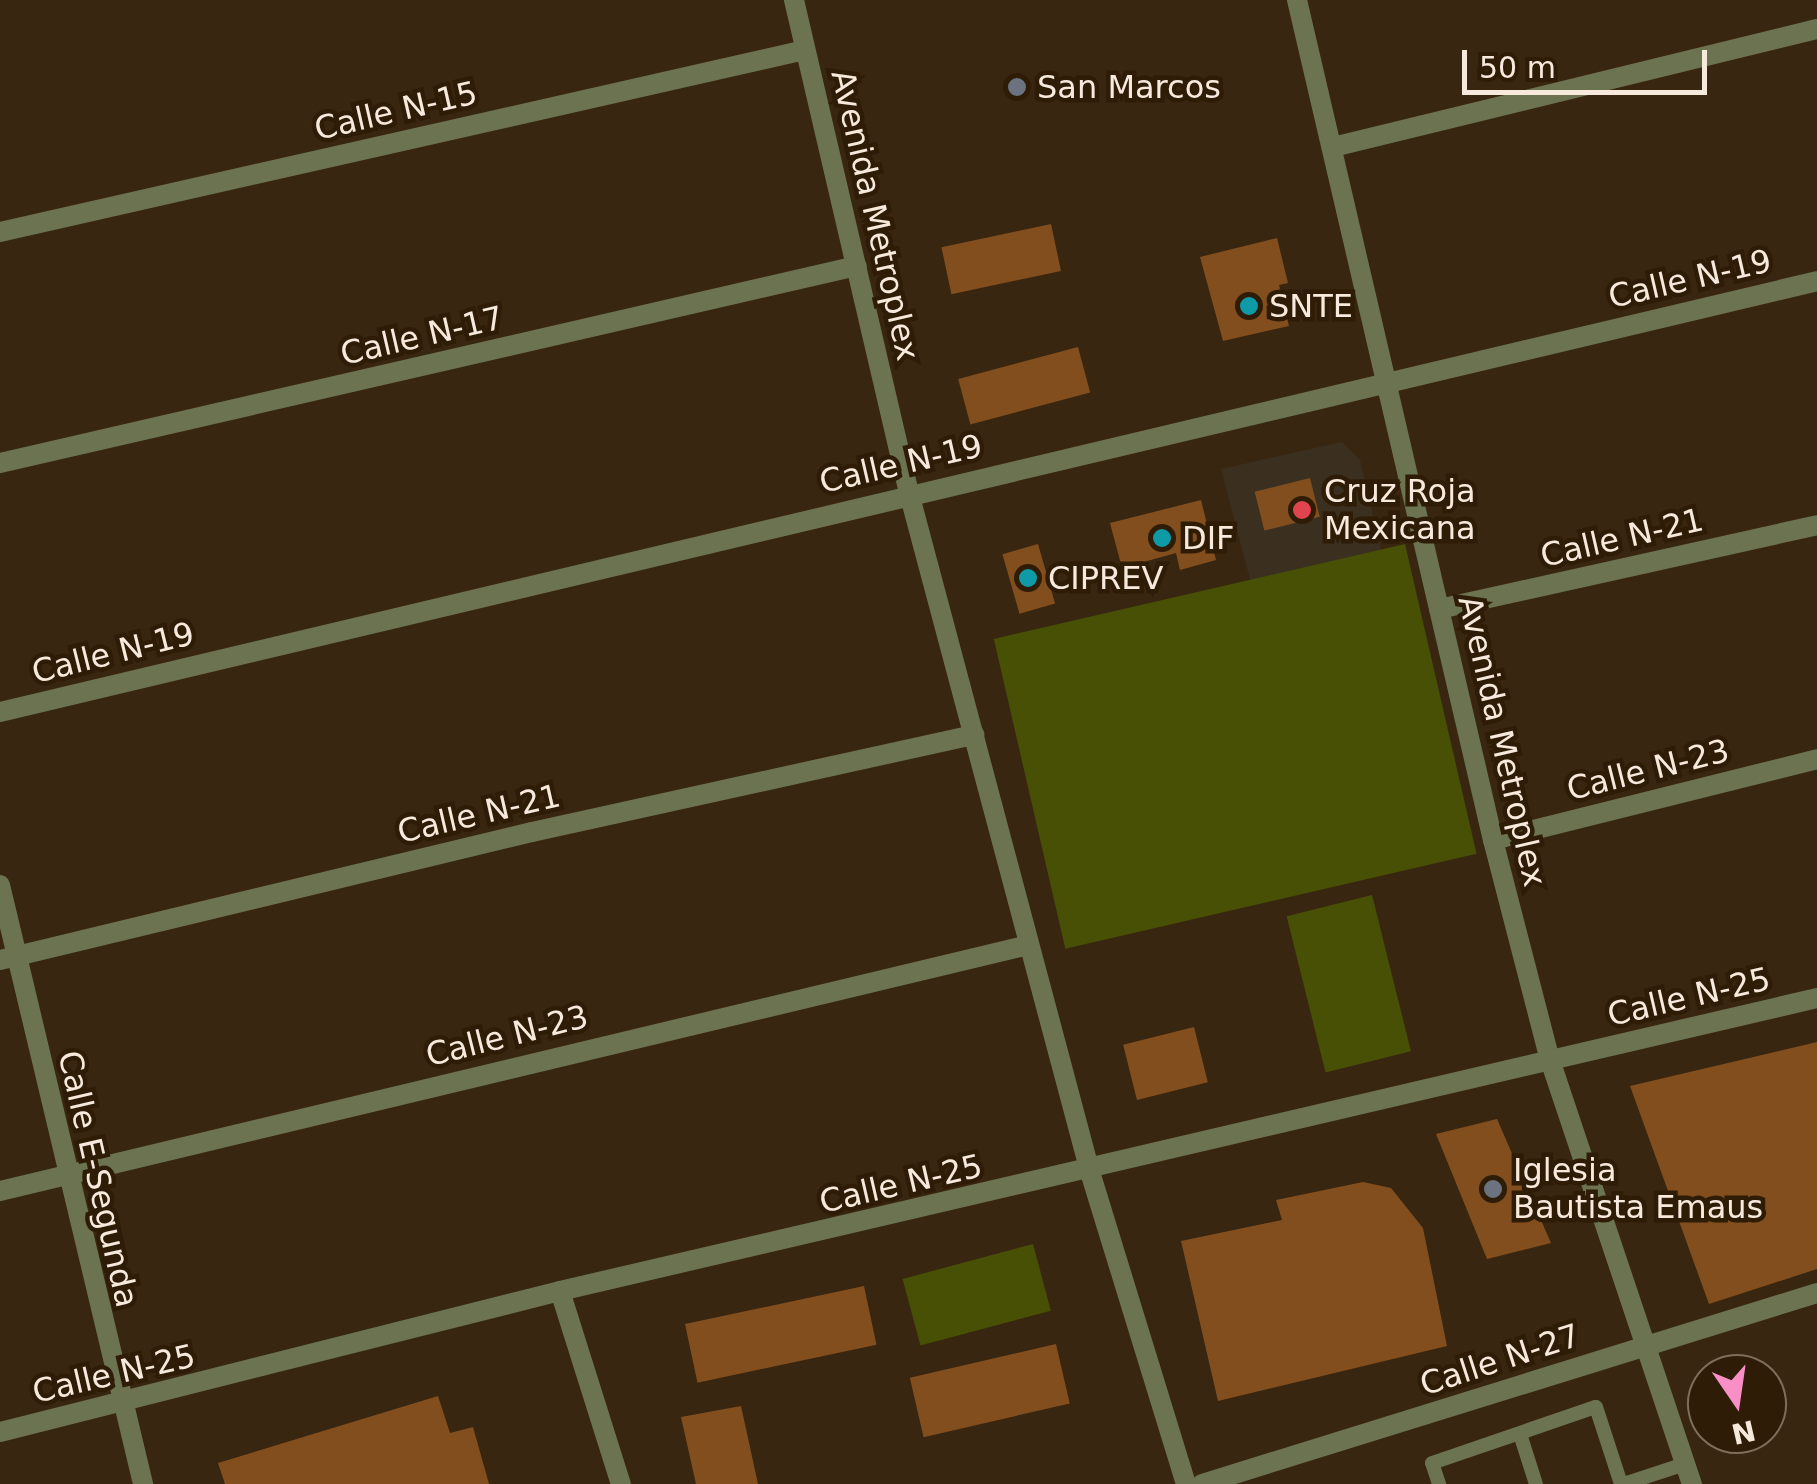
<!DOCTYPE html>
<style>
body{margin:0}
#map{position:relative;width:1817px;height:1484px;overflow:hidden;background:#392610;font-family:"DejaVu Sans",sans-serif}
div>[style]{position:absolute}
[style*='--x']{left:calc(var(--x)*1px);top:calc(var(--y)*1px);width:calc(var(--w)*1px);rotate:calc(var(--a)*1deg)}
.medical>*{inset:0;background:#3b2f20}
.green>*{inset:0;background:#475004;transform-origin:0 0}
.building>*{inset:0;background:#824e1d;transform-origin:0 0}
.service>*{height:14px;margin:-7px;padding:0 7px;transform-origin:7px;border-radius:7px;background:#6b7350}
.minor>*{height:20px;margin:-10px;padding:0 10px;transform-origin:10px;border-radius:10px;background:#6b7350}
.dots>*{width:28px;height:28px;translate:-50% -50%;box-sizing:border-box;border:5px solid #2e1c06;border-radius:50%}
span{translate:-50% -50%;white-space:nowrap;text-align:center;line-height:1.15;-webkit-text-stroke:9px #2e1c06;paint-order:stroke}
.poi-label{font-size:32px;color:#f7eadd}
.left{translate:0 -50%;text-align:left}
.street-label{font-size:32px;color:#f7eadd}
.north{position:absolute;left:1687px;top:1354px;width:100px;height:100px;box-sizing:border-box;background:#2e1c06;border:2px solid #7e6e5c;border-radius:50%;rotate:167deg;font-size:28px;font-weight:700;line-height:40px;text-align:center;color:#f7eadd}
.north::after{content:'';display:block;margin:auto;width:35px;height:45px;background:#fa8fc7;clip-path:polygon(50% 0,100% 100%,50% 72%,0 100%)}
.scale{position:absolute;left:1462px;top:50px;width:245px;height:45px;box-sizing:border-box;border:5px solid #f7eadd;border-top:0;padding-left:12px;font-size:30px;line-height:35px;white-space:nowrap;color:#f7eadd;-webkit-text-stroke:8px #2e1c06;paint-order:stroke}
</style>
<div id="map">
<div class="medical">
<div style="clip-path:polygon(1342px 442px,1360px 460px,1381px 550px,1251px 583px,1221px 469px)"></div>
</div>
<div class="green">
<div style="left:1405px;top:544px;width:318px;height:422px;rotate:77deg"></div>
<div style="left:1372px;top:895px;width:161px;height:88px;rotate:76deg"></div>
<div style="left:1033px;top:1244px;width:69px;height:135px;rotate:75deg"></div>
</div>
<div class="building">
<div style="left:1051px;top:224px;width:48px;height:112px;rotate:78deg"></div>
<div style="clip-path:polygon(1277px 238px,1288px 283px,1279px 285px,1289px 326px,1223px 341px,1200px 257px)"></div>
<div style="left:1078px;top:347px;width:47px;height:124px;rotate:75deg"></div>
<div style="left:1310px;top:478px;width:40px;height:57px;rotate:76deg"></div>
<div style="clip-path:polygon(1201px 500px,1216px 560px,1180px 570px,1176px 553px,1122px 568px,1110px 523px)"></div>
<div style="left:1038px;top:544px;width:62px;height:37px;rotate:74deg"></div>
<div style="left:1194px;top:1027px;width:57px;height:73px;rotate:76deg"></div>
<div style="clip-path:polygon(1817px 1042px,1817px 1269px,1709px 1304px,1630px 1086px)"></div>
<div style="clip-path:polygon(1497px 1119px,1551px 1243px,1487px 1259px,1436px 1134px)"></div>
<div style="clip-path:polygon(1363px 1182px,1391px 1188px,1423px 1228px,1447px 1346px,1218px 1401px,1181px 1241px,1282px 1220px,1276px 1200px)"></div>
<div style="left:864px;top:1286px;width:60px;height:183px;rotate:78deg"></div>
<div style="left:1056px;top:1344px;width:61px;height:150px;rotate:77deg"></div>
<div style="clip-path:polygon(438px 1396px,450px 1433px,473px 1427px,489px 1484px,225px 1484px,218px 1463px)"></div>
<div style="clip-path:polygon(741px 1406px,758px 1484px,696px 1484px,681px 1417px)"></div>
</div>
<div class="service">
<div style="--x:1520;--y:1434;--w:52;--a:72.3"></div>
<div style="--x:1439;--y:1484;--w:22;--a:-108"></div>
<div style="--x:1432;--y:1463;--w:173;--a:-18.9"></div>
<div style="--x:1596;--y:1407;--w:81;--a:72"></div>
<div style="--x:1624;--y:1484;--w:64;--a:-18.2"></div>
</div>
<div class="minor">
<div style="--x:794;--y:0;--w:506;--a:76.87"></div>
<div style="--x:909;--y:493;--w:703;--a:75.07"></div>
<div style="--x:1090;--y:1172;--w:326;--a:72.9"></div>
<div style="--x:1297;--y:0;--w:863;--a:76.87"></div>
<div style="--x:1493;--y:840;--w:227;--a:75.5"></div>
<div style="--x:1550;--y:1060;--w:447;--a:71.5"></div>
<div style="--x:1333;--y:147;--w:498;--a:-13.7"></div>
<div style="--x:0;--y:232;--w:825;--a:-12.74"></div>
<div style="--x:0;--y:463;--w:879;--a:-12.95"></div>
<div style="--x:1439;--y:609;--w:387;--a:-12.5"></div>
<div style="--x:0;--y:712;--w:1867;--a:-13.34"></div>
<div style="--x:1493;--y:840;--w:334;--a:-14"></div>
<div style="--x:0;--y:885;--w:616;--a:76.57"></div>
<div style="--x:0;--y:960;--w:547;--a:-13.53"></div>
<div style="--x:532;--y:832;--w:453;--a:-12.4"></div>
<div style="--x:0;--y:1191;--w:1058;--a:-13.45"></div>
<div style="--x:560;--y:1291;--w:202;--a:72.5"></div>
<div style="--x:0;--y:1432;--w:577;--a:-14.13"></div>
<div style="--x:560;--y:1291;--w:1291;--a:-13.12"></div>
<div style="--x:1202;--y:1484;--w:644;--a:-17.25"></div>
</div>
<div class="dots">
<div style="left:1017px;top:87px;background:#6b7280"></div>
<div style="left:1249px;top:306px;background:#0f9aa8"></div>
<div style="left:1302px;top:510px;background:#e0444e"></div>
<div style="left:1162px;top:538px;background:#0f9aa8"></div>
<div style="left:1028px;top:578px;background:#0f9aa8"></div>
<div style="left:1493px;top:1189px;background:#6b7280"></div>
</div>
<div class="poi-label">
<span class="left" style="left:1037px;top:87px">San Marcos</span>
<span class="left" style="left:1269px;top:306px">SNTE</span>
<span class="left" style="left:1324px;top:510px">Cruz Roja<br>Mexicana</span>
<span class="left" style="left:1182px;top:538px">DIF</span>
<span class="left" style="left:1048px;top:578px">CIPREV</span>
<span class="left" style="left:1513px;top:1189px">Iglesia<br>Bautista Emaus</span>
</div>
<div class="street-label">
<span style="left:396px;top:111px;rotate:-13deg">Calle N-15</span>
<span style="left:875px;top:215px;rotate:77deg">Avenida Metroplex</span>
<span style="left:1690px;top:279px;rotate:-13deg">Calle N-19</span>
<span style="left:422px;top:336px;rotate:-13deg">Calle N-17</span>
<span style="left:901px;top:464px;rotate:-13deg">Calle N-19</span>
<span style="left:1622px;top:538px;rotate:-13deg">Calle N-21</span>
<span style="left:113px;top:653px;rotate:-14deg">Calle N-19</span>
<span style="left:1502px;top:741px;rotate:77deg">Avenida Metroplex</span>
<span style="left:1648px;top:770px;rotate:-14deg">Calle N-23</span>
<span style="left:479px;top:814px;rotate:-13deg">Calle N-21</span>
<span style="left:1689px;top:997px;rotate:-13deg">Calle N-25</span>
<span style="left:507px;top:1036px;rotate:-14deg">Calle N-23</span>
<span style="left:98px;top:1179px;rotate:77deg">Calle E-Segunda</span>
<span style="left:901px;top:1184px;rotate:-13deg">Calle N-25</span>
<span style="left:1500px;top:1360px;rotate:-18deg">Calle N-27</span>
<span style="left:114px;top:1374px;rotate:-13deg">Calle N-25</span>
</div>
<div class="north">N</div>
<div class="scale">50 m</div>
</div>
